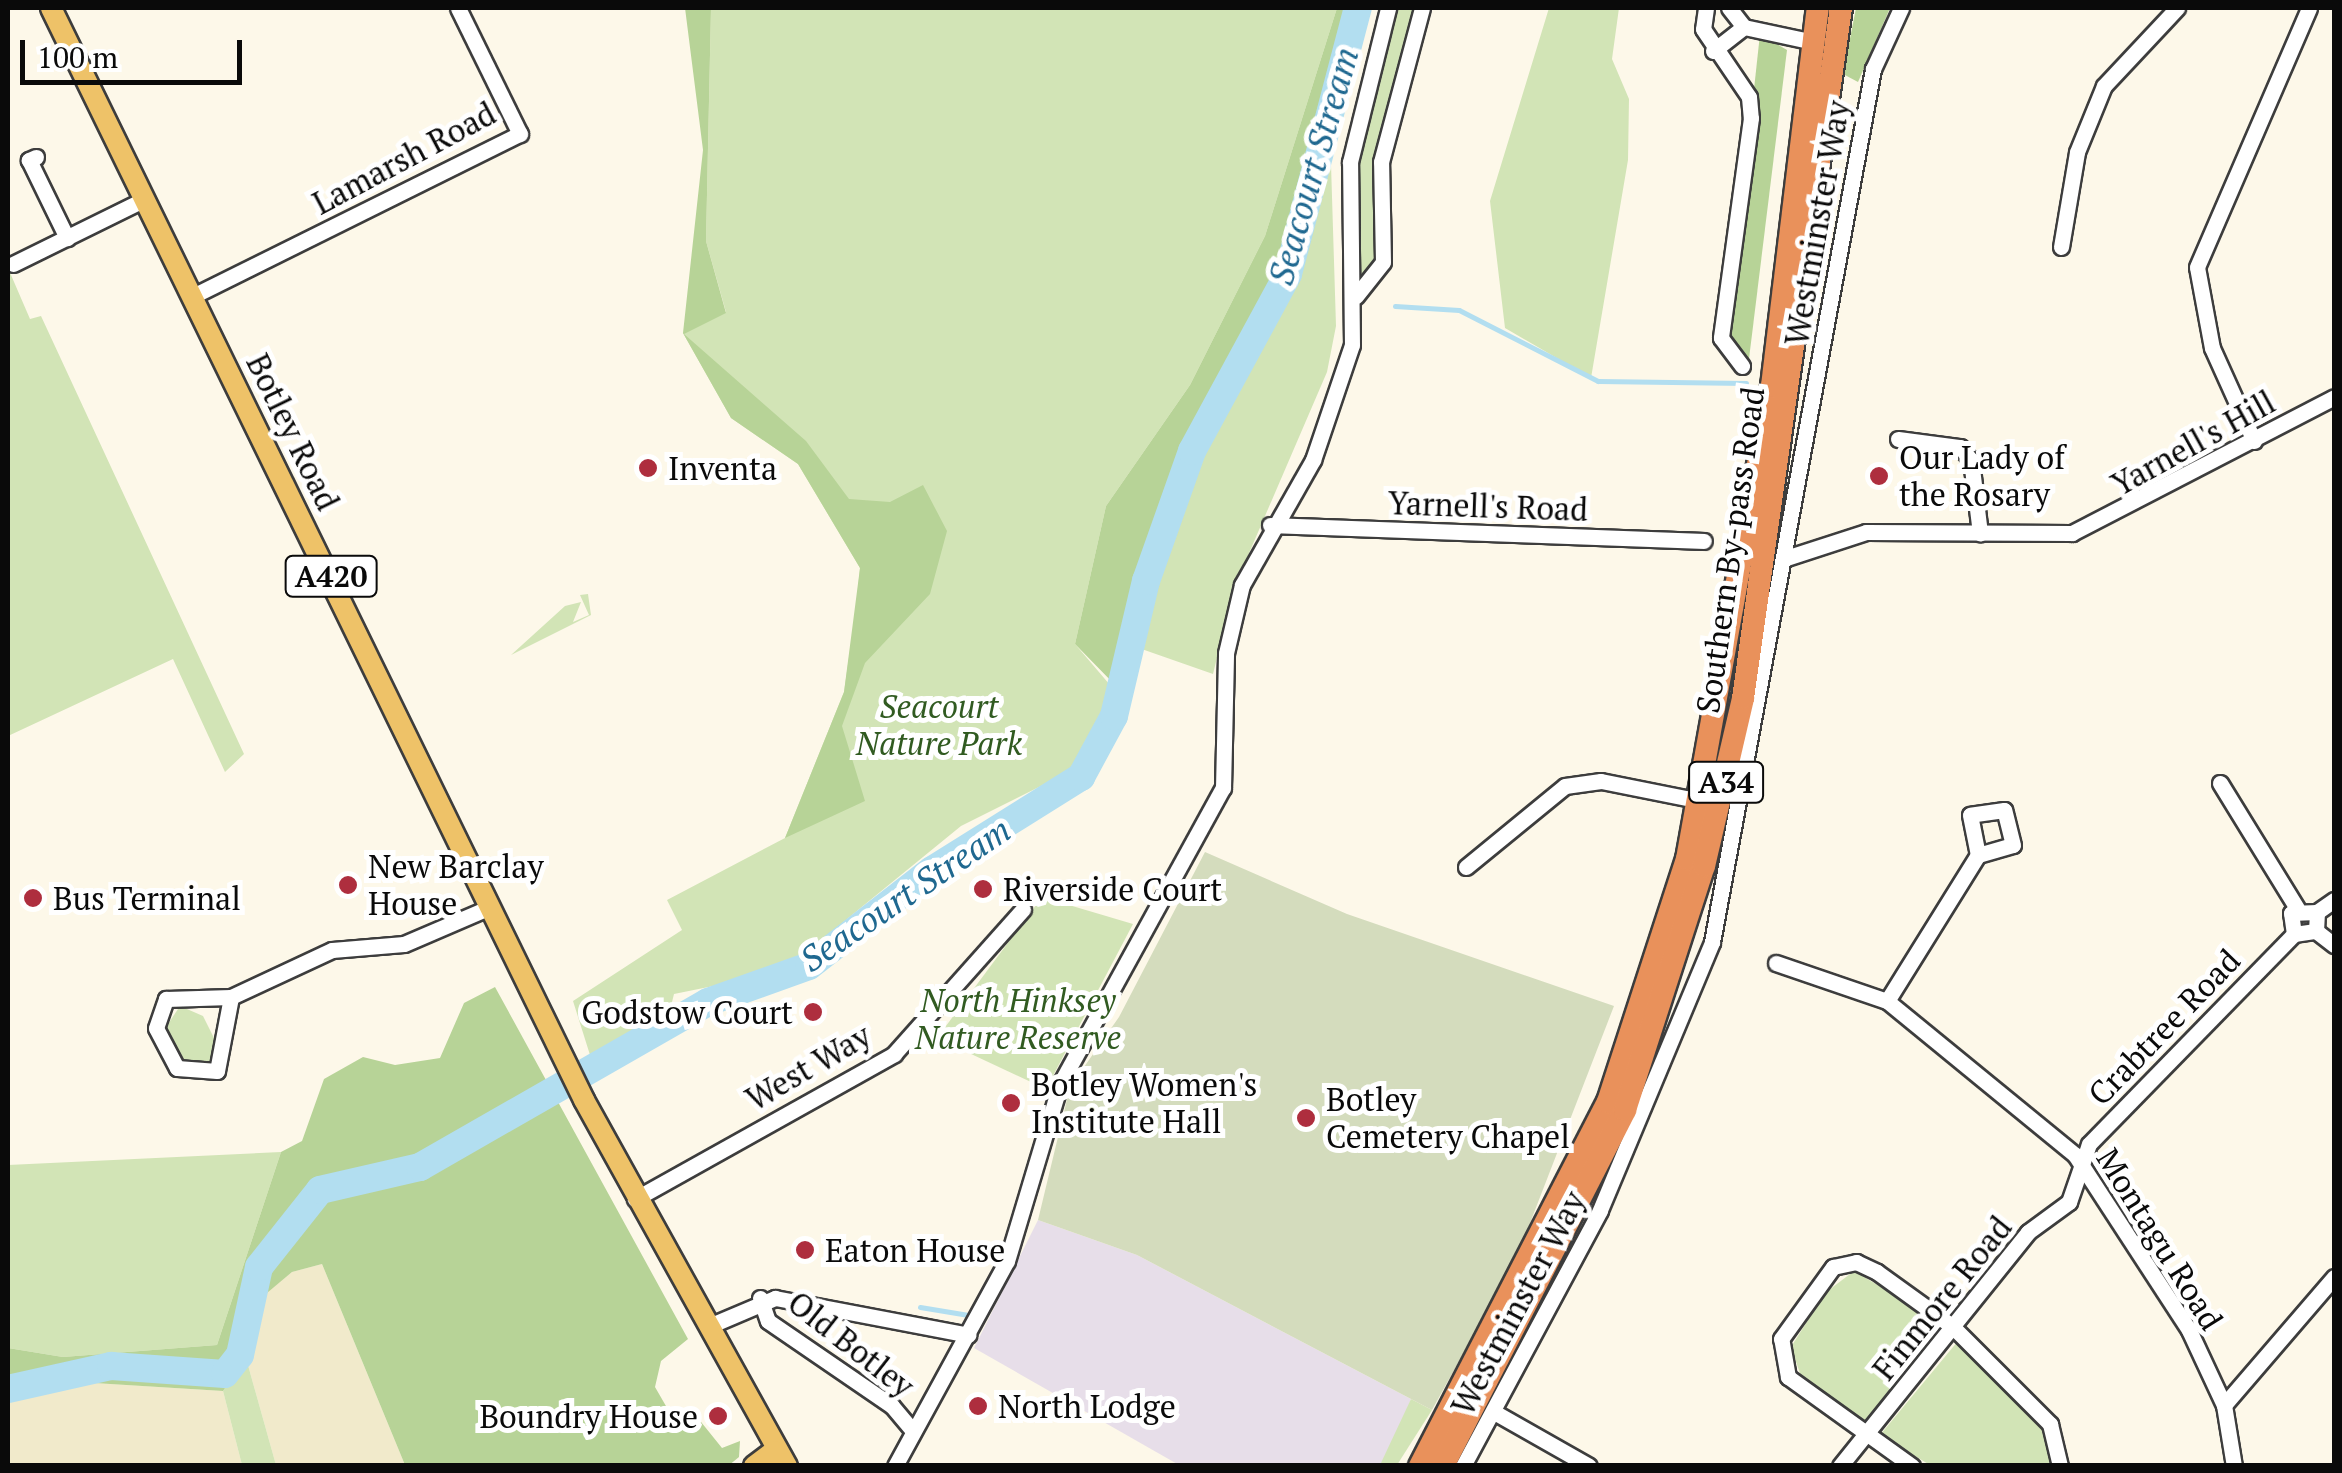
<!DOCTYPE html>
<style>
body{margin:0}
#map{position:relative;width:2342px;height:1473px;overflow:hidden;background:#fdf8e9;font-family:"PT Serif",serif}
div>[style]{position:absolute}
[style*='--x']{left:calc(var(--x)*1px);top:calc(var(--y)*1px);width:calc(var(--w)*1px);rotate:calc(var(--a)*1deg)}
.industrial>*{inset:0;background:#e7dee9}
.farmland>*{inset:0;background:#f1eacb}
.green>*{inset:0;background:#d2e4b6}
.forest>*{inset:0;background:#b7d397}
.cemetery>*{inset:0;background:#d4dcbd}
.stream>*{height:5px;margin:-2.5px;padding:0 2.5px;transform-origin:2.5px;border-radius:2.5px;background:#b2def0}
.river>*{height:28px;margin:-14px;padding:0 14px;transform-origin:14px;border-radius:14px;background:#b2def0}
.roads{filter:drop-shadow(2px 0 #3d3d3d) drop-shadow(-2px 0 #3d3d3d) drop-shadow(0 2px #3d3d3d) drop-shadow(0 -2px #3d3d3d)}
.minor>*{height:15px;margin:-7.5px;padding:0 7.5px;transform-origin:7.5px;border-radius:7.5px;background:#fff}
.major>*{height:20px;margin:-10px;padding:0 10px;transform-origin:10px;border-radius:10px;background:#eec268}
.highway>*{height:22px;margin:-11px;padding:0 11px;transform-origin:11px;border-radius:11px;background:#e9915b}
.dots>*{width:28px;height:28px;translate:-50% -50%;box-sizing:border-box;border:5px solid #fff;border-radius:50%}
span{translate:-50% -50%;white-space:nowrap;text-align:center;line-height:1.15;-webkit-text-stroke:10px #fff;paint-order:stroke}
.shield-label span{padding:2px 8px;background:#fff;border:2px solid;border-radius:8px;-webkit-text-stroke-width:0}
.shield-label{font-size:30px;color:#0a0a0a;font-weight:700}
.street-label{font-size:32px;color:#0a0a0a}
.poi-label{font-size:32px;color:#0a0a0a}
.left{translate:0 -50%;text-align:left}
.right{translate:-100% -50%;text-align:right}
.park-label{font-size:32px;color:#315b21;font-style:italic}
.water-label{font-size:35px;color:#1f6890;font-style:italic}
.frame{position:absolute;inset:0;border:10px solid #0a0a0a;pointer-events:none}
.scale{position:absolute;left:20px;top:40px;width:222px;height:45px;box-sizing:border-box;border:5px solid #0a0a0a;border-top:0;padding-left:12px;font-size:30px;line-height:35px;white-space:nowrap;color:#0a0a0a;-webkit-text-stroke:8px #fff;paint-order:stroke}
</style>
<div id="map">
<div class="industrial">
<div style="clip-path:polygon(1038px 1220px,1137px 1255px,1411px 1399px,1393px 1449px,1380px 1465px,1179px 1465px,974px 1348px)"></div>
</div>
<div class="farmland">
<div style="clip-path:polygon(322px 1264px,405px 1465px,276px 1465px,246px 1358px,260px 1298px,292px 1272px)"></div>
<div style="clip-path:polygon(94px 1383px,223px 1391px,242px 1465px,8px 1466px,8px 1400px)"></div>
</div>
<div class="green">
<div style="clip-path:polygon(711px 8px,1337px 8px,1265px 236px,1190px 385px,1106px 506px,1075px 644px,1110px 685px,1096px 738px,1073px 770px,961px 826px,782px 972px,674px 994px,670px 1010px,590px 1055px,573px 1001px,682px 930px,667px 900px,785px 838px,844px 692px,856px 608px,860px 568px,798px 464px,731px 418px,683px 333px,726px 312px,706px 241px)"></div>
<div style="clip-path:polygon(1388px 8px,1422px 8px,1381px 162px,1383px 262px,1356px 296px,1350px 162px)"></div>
<div style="clip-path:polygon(1549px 8px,1619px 8px,1612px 59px,1629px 99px,1628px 160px,1591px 378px,1505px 328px,1490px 201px)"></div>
<div style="clip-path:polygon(1331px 164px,1336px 326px,1327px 372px,1234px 588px,1213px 674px,1133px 646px,1213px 425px,1301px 271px)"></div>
<div style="clip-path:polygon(8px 268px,30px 319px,41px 316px,244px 754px,225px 772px,173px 659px,8px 736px)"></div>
<div style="clip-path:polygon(588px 594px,591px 615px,511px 655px,565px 606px,581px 602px,573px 622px,589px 615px,580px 595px)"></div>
<div style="clip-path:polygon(1042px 897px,1133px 924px,1046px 1089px,937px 1038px)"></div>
<div style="clip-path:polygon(180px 1006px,203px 1016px,216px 1042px,212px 1065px,181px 1060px,166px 1027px)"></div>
<div style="clip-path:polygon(281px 1152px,217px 1345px,63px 1357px,8px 1348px,8px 1165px)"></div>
<div style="clip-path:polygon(1854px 1271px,1938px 1321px,1865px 1424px,1803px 1382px,1791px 1347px,1825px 1293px)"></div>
<div style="clip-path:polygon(1958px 1341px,2050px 1427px,2054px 1465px,1930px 1465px,1880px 1435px)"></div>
<div style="clip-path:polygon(246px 1358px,276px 1465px,242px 1465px,223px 1391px)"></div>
<div style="clip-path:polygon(1411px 1399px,1432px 1410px,1397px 1465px,1380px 1465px)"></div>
</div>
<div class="forest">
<div style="clip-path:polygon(685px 8px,711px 8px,706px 241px,726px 313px,684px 334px,806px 441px,849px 499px,890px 502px,923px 485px,947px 531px,930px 594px,865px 663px,842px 726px,865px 801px,785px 838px,844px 692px,860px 568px,798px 464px,731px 418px,683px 333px,703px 150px)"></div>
<div style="clip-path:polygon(1337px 8px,1358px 8px,1288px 274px,1192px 451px,1118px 688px,1075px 644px,1106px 506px,1190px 385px,1265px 236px)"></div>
<div style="clip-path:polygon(1856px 8px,1890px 8px,1858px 82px,1843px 74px)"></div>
<div style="clip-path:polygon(1760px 34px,1787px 50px,1748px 367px,1731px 353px,1728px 328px)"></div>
<div style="clip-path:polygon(495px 987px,688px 1339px,661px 1361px,655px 1387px,670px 1413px,693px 1412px,722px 1448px,740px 1441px,739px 1457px,728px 1466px,405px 1465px,322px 1264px,292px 1272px,261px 1298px,246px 1358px,223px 1391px,94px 1383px,8px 1400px,8px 1348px,63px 1357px,217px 1345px,281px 1152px,302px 1141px,324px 1079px,363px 1057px,395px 1065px,440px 1058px,464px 1003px)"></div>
</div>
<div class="cemetery">
<div style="clip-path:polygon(1205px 852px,1347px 914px,1614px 1006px,1518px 1254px,1432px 1410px,1137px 1255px,1038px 1220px,1070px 1087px,1119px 1017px)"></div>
</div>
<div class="stream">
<div style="--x:1395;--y:306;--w:64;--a:3.6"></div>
<div style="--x:1459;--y:310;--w:156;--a:27.1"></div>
<div style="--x:1598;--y:381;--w:148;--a:0.8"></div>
<div style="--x:920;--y:1307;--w:49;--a:9.5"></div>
</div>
<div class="river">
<div style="--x:8;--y:1389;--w:106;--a:-12.6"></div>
<div style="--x:111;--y:1366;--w:114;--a:4"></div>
<div style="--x:225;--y:1374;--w:24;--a:-52"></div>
<div style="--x:240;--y:1355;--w:90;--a:-77.8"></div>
<div style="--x:259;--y:1267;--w:98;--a:-51.6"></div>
<div style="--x:320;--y:1190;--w:103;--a:-13"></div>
<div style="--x:420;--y:1167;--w:332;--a:-29.8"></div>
<div style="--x:708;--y:1002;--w:107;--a:-19.6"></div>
<div style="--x:809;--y:966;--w:156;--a:-38"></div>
<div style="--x:932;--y:870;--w:176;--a:-32"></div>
<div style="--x:1081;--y:777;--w:69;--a:-61.6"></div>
<div style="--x:1114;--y:716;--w:139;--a:-76.7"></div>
<div style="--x:1146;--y:581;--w:138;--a:-70.5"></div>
<div style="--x:1192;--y:451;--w:201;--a:-61.5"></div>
<div style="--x:1288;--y:274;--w:275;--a:-75.3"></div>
</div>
<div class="roads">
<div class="minor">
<div style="--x:1706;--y:8;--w:21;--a:98"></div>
<div style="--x:1703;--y:29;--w:82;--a:55.9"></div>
<div style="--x:1749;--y:97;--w:21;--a:85"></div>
<div style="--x:1751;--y:118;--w:222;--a:97.8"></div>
<div style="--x:1721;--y:338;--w:35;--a:53"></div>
<div style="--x:1744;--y:27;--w:72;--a:12.1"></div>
<div style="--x:1713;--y:51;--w:39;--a:-38"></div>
<div style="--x:1744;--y:27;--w:24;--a:-128"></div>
<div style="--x:36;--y:157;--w:8;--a:157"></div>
<div style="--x:29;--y:160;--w:87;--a:64"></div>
<div style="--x:2061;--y:247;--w:96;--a:-80.4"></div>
<div style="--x:2077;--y:152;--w:71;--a:-67.8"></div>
<div style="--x:2104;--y:86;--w:107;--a:-46.9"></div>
<div style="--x:13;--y:264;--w:147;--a:-26.2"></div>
<div style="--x:193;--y:296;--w:365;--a:-26.4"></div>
<div style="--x:520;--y:134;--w:140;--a:-116.2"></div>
<div style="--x:1356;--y:296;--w:43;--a:-51.5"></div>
<div style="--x:1383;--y:262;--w:100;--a:-91.1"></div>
<div style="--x:1381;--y:162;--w:159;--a:-75.1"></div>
<div style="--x:1898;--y:439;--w:63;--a:7.4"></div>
<div style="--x:1960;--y:447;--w:17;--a:50"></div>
<div style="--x:1971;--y:460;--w:74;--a:83"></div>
<div style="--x:2254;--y:441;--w:102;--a:-114.3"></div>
<div style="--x:2212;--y:348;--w:82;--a:-100.5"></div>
<div style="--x:2197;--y:267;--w:282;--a:-66.6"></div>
<div style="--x:1270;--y:525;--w:434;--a:2.1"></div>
<div style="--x:1783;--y:559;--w:87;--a:-18"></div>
<div style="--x:1866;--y:532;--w:206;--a:0.3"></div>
<div style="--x:2072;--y:533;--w:295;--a:-27.4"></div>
<div style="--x:2220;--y:783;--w:147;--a:58.4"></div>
<div style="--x:1466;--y:867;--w:128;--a:-39.3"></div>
<div style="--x:1565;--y:786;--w:36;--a:-8"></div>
<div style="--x:1601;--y:781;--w:102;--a:11.3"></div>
<div style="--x:2317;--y:912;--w:21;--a:-35"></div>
<div style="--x:2316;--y:931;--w:23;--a:38"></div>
<div style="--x:2294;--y:934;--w:21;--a:-98"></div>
<div style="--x:2291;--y:913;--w:26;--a:-2"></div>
<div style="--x:2294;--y:934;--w:22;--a:-8"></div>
<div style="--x:2316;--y:931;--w:19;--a:-87"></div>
<div style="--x:1776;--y:963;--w:117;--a:18.9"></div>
<div style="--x:1887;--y:1001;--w:243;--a:39.3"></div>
<div style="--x:2075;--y:1155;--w:209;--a:56.9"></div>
<div style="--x:2189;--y:1330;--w:83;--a:65"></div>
<div style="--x:2224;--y:1405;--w:62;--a:80.7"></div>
<div style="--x:231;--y:997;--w:75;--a:100.7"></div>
<div style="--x:217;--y:1071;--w:40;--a:-175.7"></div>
<div style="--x:177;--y:1068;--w:45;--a:-117.7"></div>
<div style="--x:156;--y:1028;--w:31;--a:-71"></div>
<div style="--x:166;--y:999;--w:65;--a:-1.8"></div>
<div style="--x:231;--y:997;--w:111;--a:-25"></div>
<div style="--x:332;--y:950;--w:72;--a:-4.8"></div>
<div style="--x:404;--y:944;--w:91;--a:-23.2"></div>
<div style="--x:1887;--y:1001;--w:172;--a:-58.1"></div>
<div style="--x:1978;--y:855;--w:36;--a:-16"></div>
<div style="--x:2013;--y:845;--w:36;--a:-104"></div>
<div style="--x:2004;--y:810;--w:34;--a:172"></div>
<div style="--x:1970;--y:815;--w:41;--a:78.7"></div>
<div style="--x:635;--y:1199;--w:297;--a:-29.2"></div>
<div style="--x:894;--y:1054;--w:194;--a:-48.3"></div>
<div style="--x:760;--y:1298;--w:24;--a:71"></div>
<div style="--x:768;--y:1321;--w:150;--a:34.4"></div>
<div style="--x:892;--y:1406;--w:33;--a:50"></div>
<div style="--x:709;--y:1326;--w:72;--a:-23"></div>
<div style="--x:775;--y:1298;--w:197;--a:10.8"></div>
<div style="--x:2224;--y:1405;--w:169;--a:-49.3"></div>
<div style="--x:1494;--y:1412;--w:109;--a:29.6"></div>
<div style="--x:895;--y:1466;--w:234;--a:-61.4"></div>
<div style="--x:1007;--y:1261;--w:185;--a:-73.3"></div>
<div style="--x:1060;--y:1084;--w:338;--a:-61.2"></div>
<div style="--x:1223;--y:788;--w:135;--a:-88.7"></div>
<div style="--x:1226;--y:653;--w:70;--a:-76.8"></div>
<div style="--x:1242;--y:585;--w:144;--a:-60.4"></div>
<div style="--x:1313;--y:460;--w:121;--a:-71.3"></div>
<div style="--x:1352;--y:345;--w:183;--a:-90.6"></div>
<div style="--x:1350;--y:162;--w:159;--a:-76.1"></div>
<div style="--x:1463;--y:1466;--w:290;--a:-61.8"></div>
<div style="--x:1600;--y:1210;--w:290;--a:-67.3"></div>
<div style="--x:1712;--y:942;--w:888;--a:-79.55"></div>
<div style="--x:1873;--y:69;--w:67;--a:-65.3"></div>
<div style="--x:1840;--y:1466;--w:300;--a:-51.2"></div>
<div style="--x:2028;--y:1232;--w:51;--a:-36.2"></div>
<div style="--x:2069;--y:1202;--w:61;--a:-71"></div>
<div style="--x:2089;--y:1144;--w:293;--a:-45.7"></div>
<div style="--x:1912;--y:1466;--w:153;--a:-144.3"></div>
<div style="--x:1788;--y:1377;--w:39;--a:-100"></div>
<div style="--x:1781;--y:1339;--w:89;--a:-54.2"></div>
<div style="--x:1833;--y:1267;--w:24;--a:-12"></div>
<div style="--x:1856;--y:1262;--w:23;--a:25"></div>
<div style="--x:1877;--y:1272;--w:92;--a:35.8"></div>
<div style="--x:1952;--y:1326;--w:139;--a:45"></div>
<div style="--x:2050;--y:1424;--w:43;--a:76.6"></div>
</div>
<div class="major">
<div style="--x:51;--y:8;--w:1215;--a:63.98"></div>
<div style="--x:584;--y:1100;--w:419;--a:61"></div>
<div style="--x:754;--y:1466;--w:25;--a:-37"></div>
</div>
<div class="highway">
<div style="--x:1420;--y:1466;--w:410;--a:-62.7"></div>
<div style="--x:1608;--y:1102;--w:256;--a:-72"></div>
<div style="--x:1687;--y:859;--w:481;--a:-79.8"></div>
<div style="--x:1772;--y:386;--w:381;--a:-83.1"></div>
<div style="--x:1443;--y:1466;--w:400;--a:-62.9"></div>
<div style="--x:1625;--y:1110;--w:256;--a:-72.1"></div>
<div style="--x:1704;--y:866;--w:172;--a:-76.9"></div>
<div style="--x:1743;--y:698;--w:697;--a:-81.92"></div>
</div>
</div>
<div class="dots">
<div style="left:648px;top:468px;background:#ae2e3e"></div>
<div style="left:1879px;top:476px;background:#ae2e3e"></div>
<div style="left:348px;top:885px;background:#ae2e3e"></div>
<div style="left:983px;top:889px;background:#ae2e3e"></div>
<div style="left:33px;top:898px;background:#ae2e3e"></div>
<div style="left:813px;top:1012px;background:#ae2e3e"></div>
<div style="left:1011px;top:1103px;background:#ae2e3e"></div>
<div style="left:1306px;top:1118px;background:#ae2e3e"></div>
<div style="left:805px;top:1250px;background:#ae2e3e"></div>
<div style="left:978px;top:1406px;background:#ae2e3e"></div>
<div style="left:718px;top:1416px;background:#ae2e3e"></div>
</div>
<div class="shield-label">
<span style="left:331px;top:576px">A420</span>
<span style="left:1726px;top:782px">A34</span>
</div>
<div class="street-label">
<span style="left:404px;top:158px;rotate:-28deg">Lamarsh Road</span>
<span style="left:1817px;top:223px;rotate:-80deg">Westminster Way</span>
<span style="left:293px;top:432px;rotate:64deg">Botley Road</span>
<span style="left:2193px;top:443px;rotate:-29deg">Yarnell's Hill</span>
<span style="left:1488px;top:506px;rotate:2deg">Yarnell's Road</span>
<span style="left:1730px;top:550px;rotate:-82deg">Southern By-pass Road</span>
<span style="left:2164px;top:1027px;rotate:-46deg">Crabtree Road</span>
<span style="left:808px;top:1067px;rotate:-30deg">West Way</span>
<span style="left:2160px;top:1239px;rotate:58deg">Montagu Road</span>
<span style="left:1942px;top:1298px;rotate:-51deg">Finmore Road</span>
<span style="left:1518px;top:1303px;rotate:-62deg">Westminster Way</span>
<span style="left:851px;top:1344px;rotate:38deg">Old Botley</span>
</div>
<div class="poi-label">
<span class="left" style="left:1899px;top:476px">Our Lady of<br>the Rosary</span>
<span class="left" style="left:668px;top:468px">Inventa</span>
<span class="left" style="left:368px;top:885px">New Barclay<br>House</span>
<span class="left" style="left:1003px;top:889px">Riverside Court</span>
<span class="left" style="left:53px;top:898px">Bus Terminal</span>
<span class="right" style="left:793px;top:1012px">Godstow Court</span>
<span class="left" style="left:1031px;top:1103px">Botley Women's<br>Institute Hall</span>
<span class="left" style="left:1326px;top:1118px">Botley<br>Cemetery Chapel</span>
<span class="left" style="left:825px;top:1250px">Eaton House</span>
<span class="left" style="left:998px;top:1406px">North Lodge</span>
<span class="right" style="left:698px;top:1416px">Boundry House</span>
</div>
<div class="park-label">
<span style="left:939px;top:725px">Seacourt<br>Nature Park</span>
<span style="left:1018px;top:1019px">North Hinksey<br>Nature Reserve</span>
</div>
<div class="water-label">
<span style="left:1313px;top:166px;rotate:-74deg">Seacourt Stream</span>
<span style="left:905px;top:894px;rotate:-34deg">Seacourt Stream</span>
</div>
<div class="frame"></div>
<div class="scale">100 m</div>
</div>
